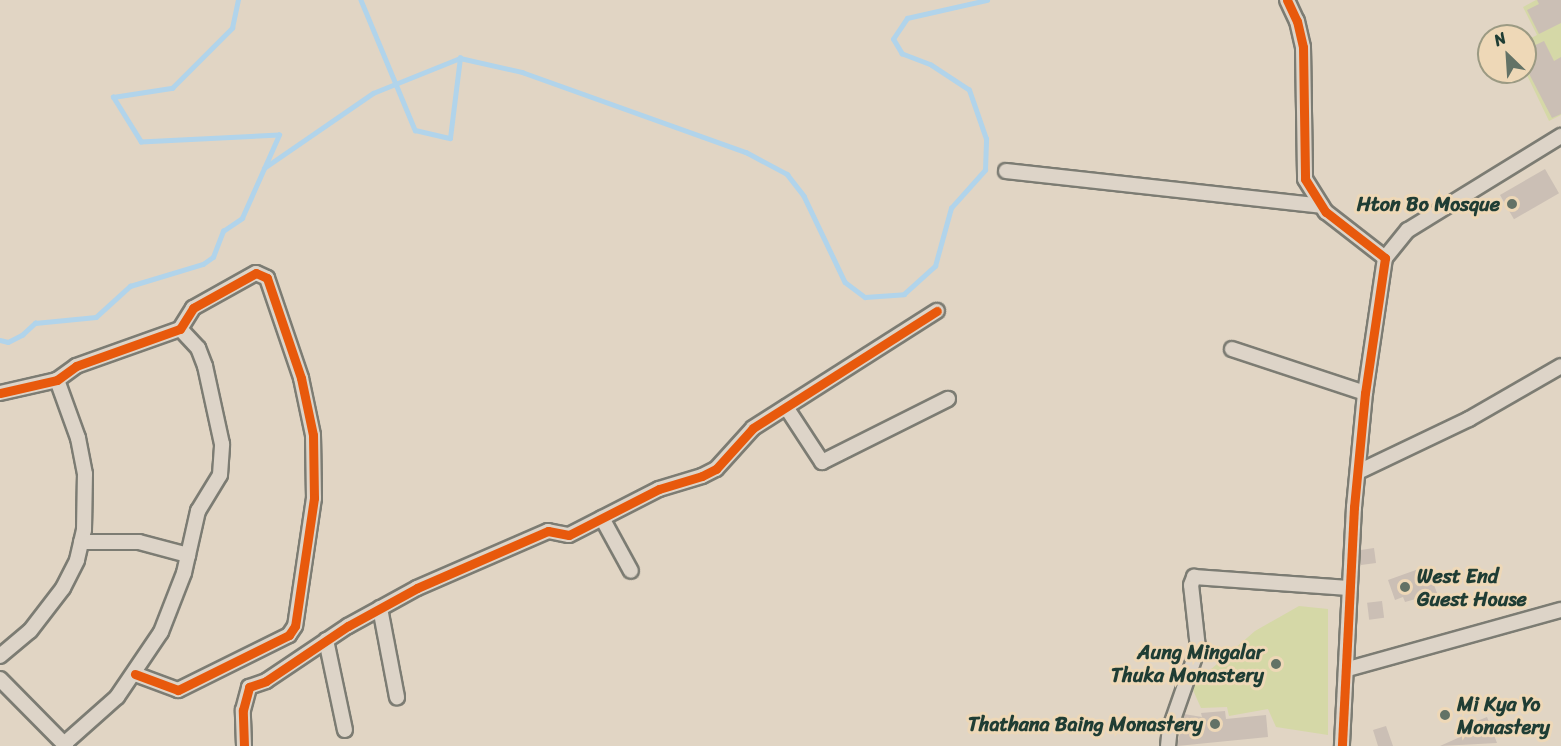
<!DOCTYPE html>
<style>
body{margin:0}
#map{position:relative;width:1561px;height:746px;overflow:hidden;background:#e1d5c4;font-family:Sriracha,sans-serif}
div>[style]{position:absolute}
[style*='--x']{left:calc(var(--x)*1px);top:calc(var(--y)*1px);width:calc(var(--w)*1px);rotate:calc(var(--a)*1deg)}
.green>*{inset:0;background:#d5d8a7}
.stream>*{height:4.5px;margin:-2.25px;padding:0 2.25px;transform-origin:2.25px;border-radius:2.25px;background:#b1d4eb}
.building>*{inset:0;background:#cbbfb5;transform-origin:0 0}
.roads{filter:drop-shadow(2px 0 #7c7c73) drop-shadow(-2px 0 #7c7c73) drop-shadow(0 2px #7c7c73) drop-shadow(0 -2px #7c7c73)}
.minor>*{height:14px;margin:-7px;padding:0 7px;transform-origin:7px;border-radius:7px;background:#ddd4c8}
.cycleway>*{height:9px;margin:-4.5px;padding:0 4.5px;transform-origin:4.5px;border-radius:4.5px;background:#e8590c}
.dots>*{width:16px;height:16px;translate:-50% -50%;box-sizing:border-box;border:3px solid #eed8b7;border-radius:50%}
span{translate:-50% -50%;white-space:nowrap;text-align:center;line-height:1.15;-webkit-text-stroke:6px #eed8b7;paint-order:stroke}
.poi-label{font-size:20px;color:#1f3d34;font-weight:700}
.right{translate:-100% -50%;text-align:right}
.left{translate:0 -50%;text-align:left}
.north{position:absolute;left:1477px;top:24px;width:60px;height:60px;box-sizing:border-box;background:#eed8b7;border:2px solid #9b9a83;border-radius:50%;rotate:335deg;font-size:16px;font-weight:700;line-height:24px;text-align:center;color:#1f3d34}
.north::after{content:'';display:block;margin:auto;width:21px;height:27px;background:#637266;clip-path:polygon(50% 0,100% 100%,50% 72%,0 100%)}
</style>
<div id="map">
<div class="green">
<div style="clip-path:polygon(1536px 0,1561px 0,1561px 115px,1549px 121px,1525px 71px,1525px 41px,1537px 35px,1523px 7px)"></div>
<div style="clip-path:polygon(1299px 606px,1328px 609px,1328px 735px,1276px 727px,1268px 709px,1229px 716px,1227px 707px,1201px 708px,1192px 688px,1202px 677px,1255px 631px)"></div>
</div>
<div class="stream">
<div style="--x:361;--y:0;--w:141;--a:67.4"></div>
<div style="--x:415;--y:130;--w:36;--a:13"></div>
<div style="--x:450;--y:138;--w:81;--a:-82.9"></div>
<div style="--x:264;--y:168;--w:132;--a:-34.5"></div>
<div style="--x:373;--y:93;--w:94;--a:-21.9"></div>
<div style="--x:460;--y:58;--w:64;--a:12.7"></div>
<div style="--x:522;--y:72;--w:238;--a:19.7"></div>
<div style="--x:746;--y:152;--w:47;--a:28.2"></div>
<div style="--x:787;--y:174;--w:28;--a:52"></div>
<div style="--x:804;--y:196;--w:95;--a:64.5"></div>
<div style="--x:845;--y:282;--w:25;--a:37"></div>
<div style="--x:865;--y:297;--w:39;--a:-4"></div>
<div style="--x:904;--y:294;--w:42;--a:-42.1"></div>
<div style="--x:935;--y:266;--w:60;--a:-74.6"></div>
<div style="--x:951;--y:208;--w:51;--a:-48.2"></div>
<div style="--x:985;--y:170;--w:31;--a:-88"></div>
<div style="--x:986;--y:139;--w:52;--a:-109.1"></div>
<div style="--x:969;--y:90;--w:45;--a:-146.7"></div>
<div style="--x:931;--y:65;--w:31;--a:-159"></div>
<div style="--x:902;--y:54;--w:17;--a:-121"></div>
<div style="--x:893;--y:39;--w:25;--a:-56"></div>
<div style="--x:907;--y:18;--w:82;--a:-12.7"></div>
<div style="--x:0;--y:340;--w:8;--a:14"></div>
<div style="--x:8;--y:342;--w:16;--a:-27"></div>
<div style="--x:22;--y:335;--w:18;--a:-43"></div>
<div style="--x:35;--y:323;--w:61;--a:-5.6"></div>
<div style="--x:96;--y:317;--w:46;--a:-42.4"></div>
<div style="--x:130;--y:286;--w:76;--a:-16.8"></div>
<div style="--x:203;--y:264;--w:12;--a:-35"></div>
<div style="--x:213;--y:257;--w:28;--a:-69"></div>
<div style="--x:223;--y:231;--w:23;--a:-34"></div>
<div style="--x:242;--y:218;--w:91;--a:-66"></div>
<div style="--x:279;--y:135;--w:138;--a:177.1"></div>
<div style="--x:141;--y:142;--w:53;--a:-121.9"></div>
<div style="--x:113;--y:97;--w:60;--a:-8.7"></div>
<div style="--x:172;--y:88;--w:85;--a:-45"></div>
<div style="--x:232;--y:28;--w:29;--a:-78"></div>
</div>
<div class="building">
<div style="clip-path:polygon(1537px 0,1561px 0,1561px 23px,1539px 34px,1527px 10px,1539px 4px)"></div>
<div style="clip-path:polygon(1544px 41px,1554px 61px,1561px 57px,1561px 114px,1552px 118px,1525px 66px,1525px 50px)"></div>
<div style="left:1545px;top:169px;width:28px;height:52px;rotate:60deg"></div>
<div style="clip-path:polygon(1374px 548px,1376px 563px,1361px 565px,1361px 550px)"></div>
<div style="clip-path:polygon(1427px 566px,1437px 593px,1405px 602px,1403px 597px,1395px 600px,1388px 580px)"></div>
<div style="left:1382px;top:601px;width:17px;height:15px;rotate:83deg"></div>
<div style="clip-path:polygon(1225px 711px,1226px 719px,1266px 715px,1268px 737px,1177px 746px,1184px 714px,1202px 717px,1201px 713px)"></div>
<div style="clip-path:polygon(1487px 717px,1497px 743px,1440px 746px,1460px 737px,1457px 729px)"></div>
<div style="clip-path:polygon(1386px 726px,1393px 746px,1378px 746px,1373px 730px)"></div>
</div>
<div class="roads">
<div class="minor">
<div style="--x:1287;--y:0;--w:23;--a:65"></div>
<div style="--x:1297;--y:21;--w:27;--a:77"></div>
<div style="--x:1303;--y:47;--w:132;--a:89.1"></div>
<div style="--x:1305;--y:179;--w:39;--a:58"></div>
<div style="--x:1326;--y:212;--w:75;--a:37.9"></div>
<div style="--x:1385;--y:258;--w:136;--a:98.4"></div>
<div style="--x:1365;--y:393;--w:115;--a:95.5"></div>
<div style="--x:1354;--y:507;--w:239;--a:92.9"></div>
<div style="--x:1006;--y:171;--w:317;--a:6.3"></div>
<div style="--x:1385;--y:258;--w:36;--a:-51"></div>
<div style="--x:1408;--y:230;--w:180;--a:-31.6"></div>
<div style="--x:1232;--y:349;--w:140;--a:18.3"></div>
<div style="--x:0;--y:393;--w:58;--a:-12.8"></div>
<div style="--x:57;--y:380;--w:24;--a:-36"></div>
<div style="--x:76;--y:366;--w:110;--a:-19.6"></div>
<div style="--x:180;--y:329;--w:25;--a:-58"></div>
<div style="--x:193;--y:308;--w:72;--a:-29.1"></div>
<div style="--x:256;--y:273;--w:12;--a:24"></div>
<div style="--x:267;--y:278;--w:106;--a:71.2"></div>
<div style="--x:301;--y:378;--w:58;--a:78.1"></div>
<div style="--x:313;--y:435;--w:63;--a:89.1"></div>
<div style="--x:314;--y:498;--w:129;--a:98.4"></div>
<div style="--x:295;--y:626;--w:11;--a:124"></div>
<div style="--x:289;--y:635;--w:124;--a:153.6"></div>
<div style="--x:178;--y:690;--w:46;--a:-159.6"></div>
<div style="--x:786;--y:407;--w:66;--a:56.8"></div>
<div style="--x:822;--y:462;--w:141;--a:-26.6"></div>
<div style="--x:1358;--y:472;--w:123;--a:-25.5"></div>
<div style="--x:1469;--y:419;--w:106;--a:-29.9"></div>
<div style="--x:602;--y:518;--w:60;--a:61.3"></div>
<div style="--x:81;--y:542;--w:58;--a:0"></div>
<div style="--x:139;--y:542;--w:51;--a:14.9"></div>
<div style="--x:380;--y:608;--w:91;--a:79.2"></div>
<div style="--x:326;--y:640;--w:92;--a:78.1"></div>
<div style="--x:0;--y:656;--w:39;--a:-40"></div>
<div style="--x:30;--y:631;--w:54;--a:-52.5"></div>
<div style="--x:63;--y:588;--w:31;--a:-63"></div>
<div style="--x:77;--y:560;--w:31;--a:-77"></div>
<div style="--x:84;--y:530;--w:56;--a:-89"></div>
<div style="--x:85;--y:474;--w:37;--a:-101"></div>
<div style="--x:78;--y:438;--w:62;--a:-109.9"></div>
<div style="--x:1348;--y:669;--w:221;--a:-15.5"></div>
<div style="--x:0;--y:679;--w:94;--a:45.4"></div>
<div style="--x:64;--y:744;--w:71;--a:-41.6"></div>
<div style="--x:117;--y:697;--w:78;--a:-55.9"></div>
<div style="--x:161;--y:632;--w:63;--a:-68.7"></div>
<div style="--x:184;--y:573;--w:64;--a:-77.3"></div>
<div style="--x:198;--y:511;--w:42;--a:-58.6"></div>
<div style="--x:220;--y:475;--w:31;--a:-86"></div>
<div style="--x:222;--y:444;--w:80;--a:-102.3"></div>
<div style="--x:205;--y:366;--w:19;--a:-111"></div>
<div style="--x:198;--y:348;--w:26;--a:-133"></div>
<div style="--x:244;--y:746;--w:36;--a:-92"></div>
<div style="--x:243;--y:710;--w:24;--a:-75"></div>
<div style="--x:249;--y:687;--w:18;--a:-19"></div>
<div style="--x:266;--y:681;--w:99;--a:-33.9"></div>
<div style="--x:348;--y:626;--w:79;--a:-28.8"></div>
<div style="--x:417;--y:588;--w:143;--a:-23.5"></div>
<div style="--x:548;--y:531;--w:21;--a:11"></div>
<div style="--x:569;--y:535;--w:101;--a:-27.1"></div>
<div style="--x:659;--y:489;--w:45;--a:-16.8"></div>
<div style="--x:702;--y:476;--w:16;--a:-27"></div>
<div style="--x:716;--y:469;--w:55;--a:-47.9"></div>
<div style="--x:753;--y:428;--w:218;--a:-32.5"></div>
<div style="--x:1168;--y:746;--w:18;--a:-84"></div>
<div style="--x:1170;--y:728;--w:85;--a:-70.7"></div>
<div style="--x:1198;--y:648;--w:63;--a:-96.3"></div>
<div style="--x:1191;--y:585;--w:9;--a:-69"></div>
<div style="--x:1194;--y:577;--w:155;--a:4.1"></div>
</div>
</div>
<div class="cycleway">
<div style="--x:1287;--y:0;--w:23;--a:65"></div>
<div style="--x:1297;--y:21;--w:27;--a:77"></div>
<div style="--x:1303;--y:47;--w:132;--a:89.1"></div>
<div style="--x:1305;--y:179;--w:39;--a:58"></div>
<div style="--x:1326;--y:212;--w:75;--a:37.9"></div>
<div style="--x:1385;--y:258;--w:136;--a:98.4"></div>
<div style="--x:1365;--y:393;--w:115;--a:95.5"></div>
<div style="--x:1354;--y:507;--w:239;--a:92.9"></div>
<div style="--x:0;--y:393;--w:58;--a:-12.8"></div>
<div style="--x:57;--y:380;--w:24;--a:-36"></div>
<div style="--x:76;--y:366;--w:110;--a:-19.6"></div>
<div style="--x:180;--y:329;--w:25;--a:-58"></div>
<div style="--x:193;--y:308;--w:72;--a:-29.1"></div>
<div style="--x:256;--y:273;--w:12;--a:24"></div>
<div style="--x:267;--y:278;--w:106;--a:71.2"></div>
<div style="--x:301;--y:378;--w:58;--a:78.1"></div>
<div style="--x:313;--y:435;--w:63;--a:89.1"></div>
<div style="--x:314;--y:498;--w:129;--a:98.4"></div>
<div style="--x:295;--y:626;--w:11;--a:124"></div>
<div style="--x:289;--y:635;--w:124;--a:153.6"></div>
<div style="--x:178;--y:690;--w:46;--a:-159.6"></div>
<div style="--x:244;--y:746;--w:36;--a:-92"></div>
<div style="--x:243;--y:710;--w:24;--a:-75"></div>
<div style="--x:249;--y:687;--w:18;--a:-19"></div>
<div style="--x:266;--y:681;--w:99;--a:-33.9"></div>
<div style="--x:348;--y:626;--w:79;--a:-28.8"></div>
<div style="--x:417;--y:588;--w:143;--a:-23.5"></div>
<div style="--x:548;--y:531;--w:21;--a:11"></div>
<div style="--x:569;--y:535;--w:101;--a:-27.1"></div>
<div style="--x:659;--y:489;--w:45;--a:-16.8"></div>
<div style="--x:702;--y:476;--w:16;--a:-27"></div>
<div style="--x:716;--y:469;--w:55;--a:-47.9"></div>
<div style="--x:753;--y:428;--w:218;--a:-32.5"></div>
</div>
<div class="dots">
<div style="left:1512px;top:204px;background:#637266"></div>
<div style="left:1405px;top:587px;background:#637266"></div>
<div style="left:1276px;top:664px;background:#637266"></div>
<div style="left:1445px;top:715px;background:#637266"></div>
<div style="left:1215px;top:724px;background:#637266"></div>
</div>
<div class="poi-label">
<span class="right" style="left:1500px;top:204px">Hton Bo Mosque</span>
<span class="left" style="left:1417px;top:588px">West End<br>Guest House</span>
<span class="right" style="left:1264px;top:664px">Aung Mingalar<br>Thuka Monastery</span>
<span class="left" style="left:1457px;top:716px">Mi Kya Yo<br>Monastery</span>
<span class="right" style="left:1203px;top:724px">Thathana Baing Monastery</span>
</div>
<div class="north">N</div>
</div>
